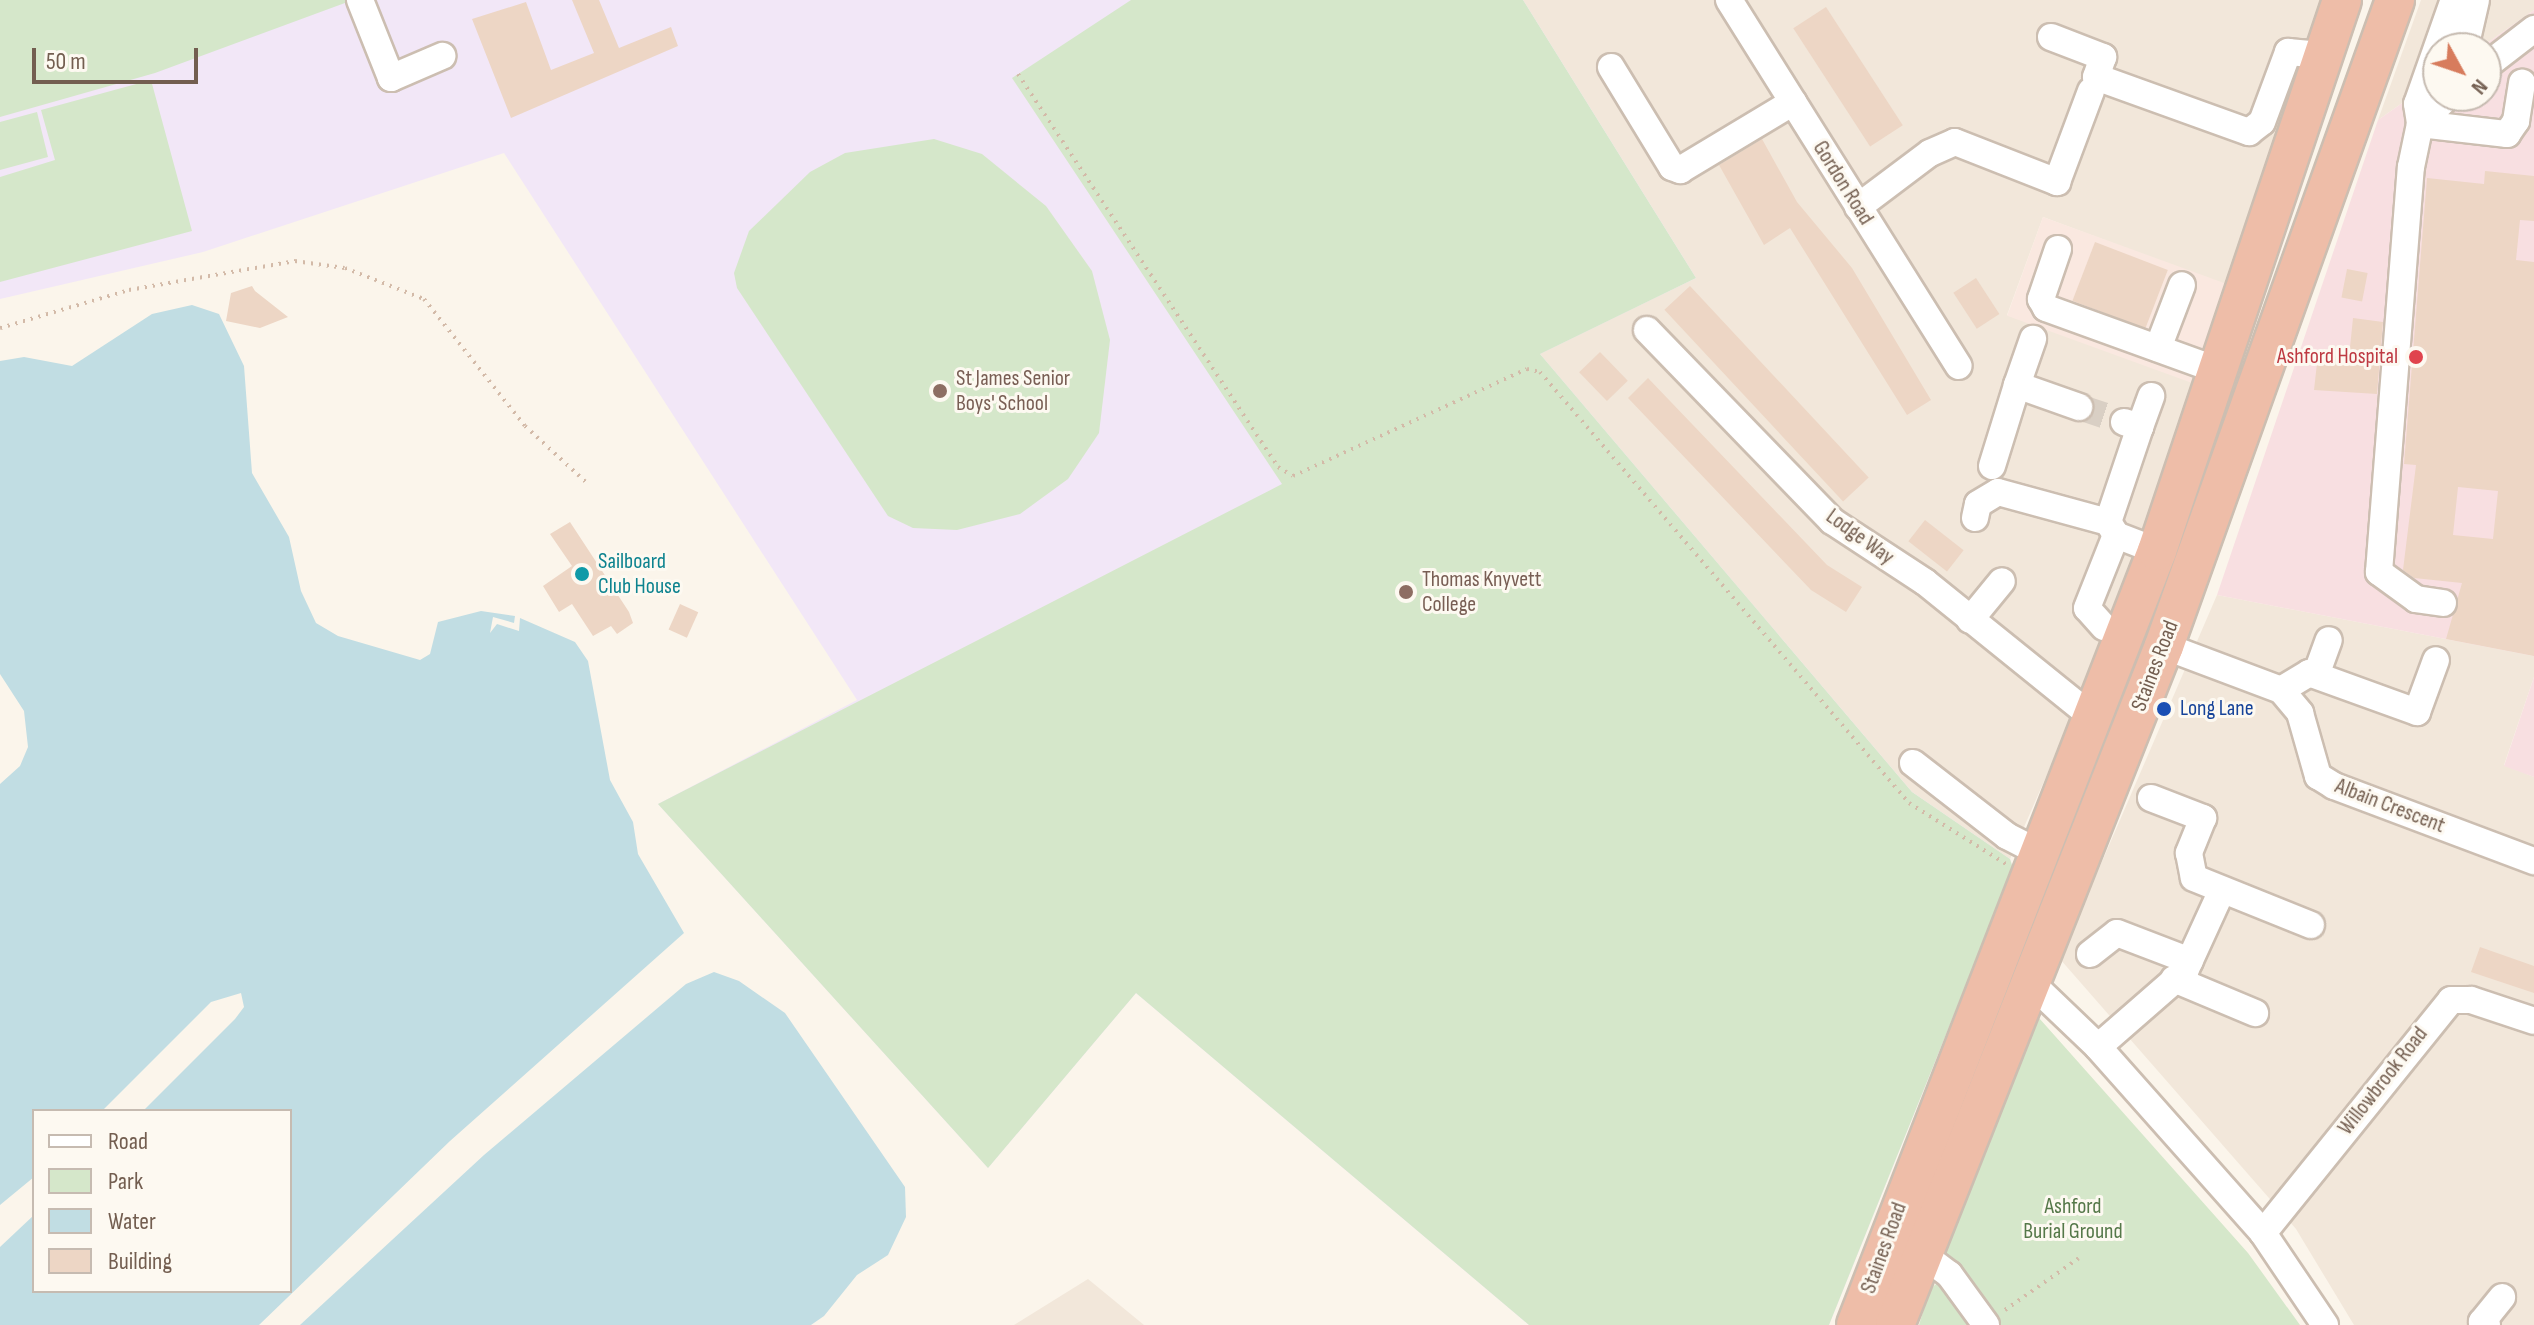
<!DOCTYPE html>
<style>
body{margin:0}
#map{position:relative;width:2534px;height:1325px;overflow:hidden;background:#fbf5eb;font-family:"Sofia Sans Condensed",sans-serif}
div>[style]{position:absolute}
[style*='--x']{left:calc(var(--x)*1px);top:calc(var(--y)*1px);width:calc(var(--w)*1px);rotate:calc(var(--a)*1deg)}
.residential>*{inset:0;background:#f2e7da}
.commercial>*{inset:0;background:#fae8e0;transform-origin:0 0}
.education>*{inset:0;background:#f2e7f7}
.medical>*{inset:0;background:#f8dfe1}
.green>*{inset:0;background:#d5e7ca}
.water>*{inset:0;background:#c1dde3}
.building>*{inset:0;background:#edd6c5;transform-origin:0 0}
.minor-tunnel>*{height:26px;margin-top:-13px;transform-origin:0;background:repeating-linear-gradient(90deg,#d9cfc4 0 26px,transparent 0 39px)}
.path>*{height:4px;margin-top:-2px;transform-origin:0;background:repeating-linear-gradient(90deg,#d3baa8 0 2px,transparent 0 8px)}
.roads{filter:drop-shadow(2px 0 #ccbeb1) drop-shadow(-2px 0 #ccbeb1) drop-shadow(0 2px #ccbeb1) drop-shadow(0 -2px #ccbeb1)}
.minor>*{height:26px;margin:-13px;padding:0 13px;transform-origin:13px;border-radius:13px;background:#fff}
.highway>*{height:38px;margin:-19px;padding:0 19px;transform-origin:19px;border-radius:19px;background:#eebda8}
.dots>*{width:22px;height:22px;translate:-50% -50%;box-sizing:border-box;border:4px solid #fdf9f1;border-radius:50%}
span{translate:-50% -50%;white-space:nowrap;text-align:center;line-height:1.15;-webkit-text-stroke:6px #fdf9f1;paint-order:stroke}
.street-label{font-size:22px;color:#735e50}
.health-label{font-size:22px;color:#be3a42}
.right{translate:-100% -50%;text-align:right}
.education-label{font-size:22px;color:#785e54}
.left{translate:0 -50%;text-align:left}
.culture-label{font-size:22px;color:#0d838f}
.transit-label{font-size:22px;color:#164399}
.park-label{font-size:22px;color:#557849}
.legend{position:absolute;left:32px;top:1109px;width:260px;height:184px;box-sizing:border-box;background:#fdf9f1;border:2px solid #c6bbb1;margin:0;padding:10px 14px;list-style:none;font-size:24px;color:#735e50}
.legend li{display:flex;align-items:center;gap:16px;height:40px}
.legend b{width:40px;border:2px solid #c6bbb1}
.north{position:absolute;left:2422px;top:32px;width:80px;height:80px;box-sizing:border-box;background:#fdf9f1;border:2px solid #c6bbb1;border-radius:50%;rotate:130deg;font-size:22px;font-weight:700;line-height:32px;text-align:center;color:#735e50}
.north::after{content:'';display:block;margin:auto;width:28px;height:36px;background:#d77c5d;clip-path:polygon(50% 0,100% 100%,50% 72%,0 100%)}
.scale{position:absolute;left:32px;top:48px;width:166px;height:36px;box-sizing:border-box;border:4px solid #735e50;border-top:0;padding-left:10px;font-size:24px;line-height:28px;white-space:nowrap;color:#735e50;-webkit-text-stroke:6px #fdf9f1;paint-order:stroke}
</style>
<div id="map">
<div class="residential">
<div style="clip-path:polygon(1523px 0,2321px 0,2228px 286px,2043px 217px,2007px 315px,2194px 383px,2101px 651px,2010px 859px,1912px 792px,1539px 353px,1696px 278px)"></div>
<div style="clip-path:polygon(2421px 0,2534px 0,2534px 10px,2480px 48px,2438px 48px,2438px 78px,2378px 120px)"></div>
<div style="clip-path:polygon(2217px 595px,2534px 656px,2534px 677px,2504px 765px,2534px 777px,2534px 1325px,2354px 1325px,2296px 1229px,2060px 959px)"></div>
<div style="clip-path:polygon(1088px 1279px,1144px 1325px,1014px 1325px)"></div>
</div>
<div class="commercial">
<div style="left:2043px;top:217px;width:197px;height:105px;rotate:20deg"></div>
</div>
<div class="education">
<div style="clip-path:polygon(0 0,1523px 0,1696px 278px,1540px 354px,1912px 792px,2010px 859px,2013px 868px,1829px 1325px,1529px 1325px,1136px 993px,988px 1168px,658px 804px,857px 700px,504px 153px,203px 252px,0 299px)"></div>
</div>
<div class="medical">
<div style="clip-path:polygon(2534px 10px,2534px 656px,2217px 595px,2378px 120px,2438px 78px,2438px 96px,2486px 96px,2486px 48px,2480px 48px)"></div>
<div style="clip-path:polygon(2534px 677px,2534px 777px,2504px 766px)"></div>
</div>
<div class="green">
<div style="clip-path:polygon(0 0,353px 0,155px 73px,0 117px)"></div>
<div style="clip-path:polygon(1131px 0,1523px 0,1696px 278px,1540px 354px,1912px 792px,2010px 859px,2013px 868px,1829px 1325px,1529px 1325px,1136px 993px,988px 1168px,658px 804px,1282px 484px,1012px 78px)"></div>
<div style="clip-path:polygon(151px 80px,192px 231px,0 282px,0 177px,55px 160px,41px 110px)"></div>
<div style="clip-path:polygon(37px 112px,48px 157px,0 170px,0 122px)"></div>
<div style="clip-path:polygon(934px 139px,982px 154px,1046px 206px,1092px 271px,1110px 340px,1099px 433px,1068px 479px,1020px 514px,957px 530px,913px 528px,888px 516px,737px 288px,734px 273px,749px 231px,810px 172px,845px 153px)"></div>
<div style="clip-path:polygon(2039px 1018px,2248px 1253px,2300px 1325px,1919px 1325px,1930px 1289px,1955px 1269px,1944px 1252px)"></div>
</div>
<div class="water">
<div style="clip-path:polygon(192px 305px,219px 314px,244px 366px,252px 473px,289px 537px,301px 591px,316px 623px,338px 636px,420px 660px,430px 654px,438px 622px,481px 611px,515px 616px,514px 623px,493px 617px,490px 633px,497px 624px,519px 631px,520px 618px,575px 642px,588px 661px,610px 780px,633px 822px,638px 854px,684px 933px,450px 1141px,259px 1325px,0 1325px,0 1247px,34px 1215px,34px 1291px,290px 1291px,290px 1111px,143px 1111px,235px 1019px,244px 1007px,241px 993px,211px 1002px,102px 1111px,34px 1111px,34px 1177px,0 1205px,0 784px,20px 766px,28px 747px,24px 711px,0 674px,0 361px,24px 357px,72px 366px,152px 314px)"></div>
<div style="clip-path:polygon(714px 972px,739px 981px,785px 1013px,905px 1187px,906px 1217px,888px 1255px,857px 1275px,824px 1316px,811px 1325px,300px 1325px,484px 1155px,686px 984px)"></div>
</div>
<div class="building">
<div style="clip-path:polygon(572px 0,599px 0,619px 48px,671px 27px,678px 46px,511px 118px,472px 19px,526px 2px,551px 70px,594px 53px)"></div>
<div style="left:1826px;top:7px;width:141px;height:39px;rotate:57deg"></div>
<div style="clip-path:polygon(1762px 139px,1797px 202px,1852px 268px,1931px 400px,1907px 415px,1790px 228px,1764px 245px,1719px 165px)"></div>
<div style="clip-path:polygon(evenodd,2485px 171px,2534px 176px,2534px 221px,2520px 220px,2516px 260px,2534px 262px,2534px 656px,2446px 639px,2462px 583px,2414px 578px,2403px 570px,2416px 465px,2404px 464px,2427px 178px,2484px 184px,2485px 171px,2458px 487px,2498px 491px,2493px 539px,2453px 535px,2458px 487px)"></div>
<div style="left:2095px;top:242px;width:78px;height:63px;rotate:21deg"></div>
<div style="left:2347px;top:269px;width:21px;height:29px;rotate:11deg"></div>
<div style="left:1976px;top:278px;width:43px;height:27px;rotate:57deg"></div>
<div style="clip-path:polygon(252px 286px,255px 291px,288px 317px,260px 328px,226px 321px,231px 293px)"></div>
<div style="left:1690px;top:286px;width:262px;height:35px;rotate:47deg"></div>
<div style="clip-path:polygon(2353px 318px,2383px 322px,2377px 394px,2314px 390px,2318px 354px,2349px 357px)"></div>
<div style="left:1600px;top:352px;width:40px;height:29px;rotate:46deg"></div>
<div style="clip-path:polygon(1648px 378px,1827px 565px,1862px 587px,1846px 612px,1811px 590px,1628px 398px)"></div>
<div style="left:1925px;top:520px;width:49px;height:27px;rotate:38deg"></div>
<div style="clip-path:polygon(570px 522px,629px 612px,633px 623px,617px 634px,611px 626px,593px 636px,572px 604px,559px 612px,543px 586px,572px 566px,550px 534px)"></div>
<div style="left:680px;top:604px;width:20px;height:28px;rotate:24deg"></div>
<div style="clip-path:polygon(2480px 947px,2534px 966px,2534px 993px,2471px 972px)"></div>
</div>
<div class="minor-tunnel">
<div style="--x:2079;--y:407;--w:47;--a:18.4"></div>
</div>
<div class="path">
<div style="--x:1018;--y:74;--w:471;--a:56.5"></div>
<div style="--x:1278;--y:467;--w:17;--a:31"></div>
<div style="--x:1293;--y:476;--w:257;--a:-24.6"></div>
<div style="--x:1527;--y:369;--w:13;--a:13"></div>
<div style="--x:1540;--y:372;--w:567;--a:49.43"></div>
<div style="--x:1909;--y:803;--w:115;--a:32.2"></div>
<div style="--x:0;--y:328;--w:134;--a:-16.4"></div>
<div style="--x:129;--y:290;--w:169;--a:-9.9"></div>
<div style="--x:295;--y:261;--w:50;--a:8"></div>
<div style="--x:345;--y:268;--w:85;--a:21.4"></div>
<div style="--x:424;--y:299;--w:162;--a:51.5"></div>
<div style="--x:525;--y:426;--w:83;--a:42.6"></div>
<div style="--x:2005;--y:1310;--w:90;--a:-35.1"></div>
</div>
<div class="roads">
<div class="minor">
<div style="--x:360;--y:0;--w:84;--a:68.3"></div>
<div style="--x:391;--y:78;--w:56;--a:-23.3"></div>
<div style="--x:1729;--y:0;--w:432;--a:57.9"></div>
<div style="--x:2453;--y:2;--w:108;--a:109.4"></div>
<div style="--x:2417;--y:104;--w:20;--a:81"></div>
<div style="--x:2420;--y:124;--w:88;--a:6.6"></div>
<div style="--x:2507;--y:134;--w:16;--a:-55"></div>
<div style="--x:2516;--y:121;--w:39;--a:-81"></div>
<div style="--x:2051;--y:37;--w:56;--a:21"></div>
<div style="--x:2103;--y:57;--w:21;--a:109"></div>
<div style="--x:2096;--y:77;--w:163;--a:19.8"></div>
<div style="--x:2249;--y:132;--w:16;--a:-38"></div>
<div style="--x:2262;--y:122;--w:75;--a:-69.6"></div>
<div style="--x:2288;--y:52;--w:36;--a:5"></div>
<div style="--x:2465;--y:48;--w:49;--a:-77.1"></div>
<div style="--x:2486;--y:66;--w:61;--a:-37.6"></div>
<div style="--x:1611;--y:67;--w:117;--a:58.6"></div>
<div style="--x:1672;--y:167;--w:9;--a:21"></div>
<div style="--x:1680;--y:170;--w:132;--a:-31"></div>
<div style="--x:1858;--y:207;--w:90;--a:-36.9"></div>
<div style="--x:1930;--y:153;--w:27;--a:-24"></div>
<div style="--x:1955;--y:142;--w:110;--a:21.4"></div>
<div style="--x:2057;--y:182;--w:97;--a:-69.5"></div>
<div style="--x:2058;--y:249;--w:53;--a:108.8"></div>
<div style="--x:2041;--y:299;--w:10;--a:61"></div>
<div style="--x:2046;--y:308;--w:185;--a:19.9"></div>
<div style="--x:1647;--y:330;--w:266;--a:45.9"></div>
<div style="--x:1832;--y:521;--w:111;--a:33.3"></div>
<div style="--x:1925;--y:582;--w:218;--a:38.9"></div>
<div style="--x:2158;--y:348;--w:67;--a:-69.1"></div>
<div style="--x:2017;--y:385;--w:49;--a:-70.8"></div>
<div style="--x:2124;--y:422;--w:17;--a:17"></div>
<div style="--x:2140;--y:427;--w:100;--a:108.6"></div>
<div style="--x:2108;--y:522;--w:15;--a:58"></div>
<div style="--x:2116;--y:535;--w:44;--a:21.3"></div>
<div style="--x:2140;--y:427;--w:33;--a:-70"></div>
<div style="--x:1992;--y:466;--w:85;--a:-72.8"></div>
<div style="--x:2017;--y:385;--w:66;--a:19.5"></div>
<div style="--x:1975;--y:518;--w:14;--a:-78"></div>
<div style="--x:1978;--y:504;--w:23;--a:-31"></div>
<div style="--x:1998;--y:492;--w:114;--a:15.3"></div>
<div style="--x:2443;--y:603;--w:27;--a:-172"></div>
<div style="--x:2416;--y:599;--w:46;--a:-143.9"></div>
<div style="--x:2379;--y:572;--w:406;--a:-85.5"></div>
<div style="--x:2411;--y:167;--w:44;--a:-78.2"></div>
<div style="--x:2420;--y:124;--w:40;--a:-45"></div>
<div style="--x:1970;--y:620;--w:50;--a:-50.6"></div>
<div style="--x:2104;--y:627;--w:25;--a:-132"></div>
<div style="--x:2087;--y:608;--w:79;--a:-68.3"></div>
<div style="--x:2164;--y:646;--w:125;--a:20.6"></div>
<div style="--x:2281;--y:690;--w:30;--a:50"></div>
<div style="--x:2300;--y:713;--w:66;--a:74.1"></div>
<div style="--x:2318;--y:776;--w:19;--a:32"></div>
<div style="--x:2334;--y:786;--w:214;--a:20.6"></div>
<div style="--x:2316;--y:675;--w:37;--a:-70"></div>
<div style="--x:2281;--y:690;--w:33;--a:-31"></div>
<div style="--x:2309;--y:673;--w:115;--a:19.9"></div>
<div style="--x:2417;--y:712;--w:55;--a:-69.9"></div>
<div style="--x:1913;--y:763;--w:119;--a:37.8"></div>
<div style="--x:2007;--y:836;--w:36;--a:27"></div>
<div style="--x:2151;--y:798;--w:56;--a:21"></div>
<div style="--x:2203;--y:818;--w:38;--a:112"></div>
<div style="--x:2189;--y:853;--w:25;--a:79"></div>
<div style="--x:2194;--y:878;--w:126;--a:21.9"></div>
<div style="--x:2090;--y:954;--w:34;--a:-38"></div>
<div style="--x:2117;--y:933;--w:78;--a:21"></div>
<div style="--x:2174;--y:979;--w:88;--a:22.8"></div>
<div style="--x:2029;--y:981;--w:95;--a:43.7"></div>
<div style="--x:2098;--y:1047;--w:249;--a:48.4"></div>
<div style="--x:2263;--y:1233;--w:111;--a:56"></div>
<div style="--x:2098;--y:1047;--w:116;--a:-41.1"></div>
<div style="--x:2185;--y:971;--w:89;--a:-65.4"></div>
<div style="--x:2263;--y:1233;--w:299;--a:-51.1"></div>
<div style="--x:2451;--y:1000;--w:20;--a:0"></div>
<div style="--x:2471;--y:1000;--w:66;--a:18.4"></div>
<div style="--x:1922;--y:1254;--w:34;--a:37"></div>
<div style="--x:1949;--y:1274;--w:63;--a:54"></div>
<div style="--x:2487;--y:1325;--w:6;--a:-149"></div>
<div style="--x:2482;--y:1322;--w:32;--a:-51"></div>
</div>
<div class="highway">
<div style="--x:1856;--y:1325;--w:830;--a:-68.75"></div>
<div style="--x:2157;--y:551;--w:581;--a:-71.44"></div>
<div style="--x:1895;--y:1325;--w:730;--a:-68.39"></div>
<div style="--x:2164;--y:646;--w:686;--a:-70.32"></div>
</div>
</div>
<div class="dots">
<div style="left:2416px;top:357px;background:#e0444e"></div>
<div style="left:940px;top:391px;background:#8d6e63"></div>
<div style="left:582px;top:574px;background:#0f9aa8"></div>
<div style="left:1406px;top:592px;background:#8d6e63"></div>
<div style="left:2164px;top:709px;background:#1a4fb4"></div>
</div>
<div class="street-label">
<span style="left:1843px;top:183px;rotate:58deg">Gordon Road</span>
<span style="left:1860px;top:537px;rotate:36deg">Lodge Way</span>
<span style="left:2155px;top:666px;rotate:-69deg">Staines Road</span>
<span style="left:2390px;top:806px;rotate:21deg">Albain Crescent</span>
<span style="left:2383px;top:1081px;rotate:-52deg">Willowbrook Road</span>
<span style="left:1884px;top:1248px;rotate:-70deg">Staines Road</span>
</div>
<div class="health-label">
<span class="right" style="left:2398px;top:357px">Ashford Hospital</span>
</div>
<div class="education-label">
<span class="left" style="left:956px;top:391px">St James Senior<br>Boys' School</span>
<span class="left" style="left:1422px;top:592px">Thomas Knyvett<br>College</span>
</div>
<div class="culture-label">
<span class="left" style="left:598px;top:574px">Sailboard<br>Club House</span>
</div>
<div class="transit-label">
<span class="left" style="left:2180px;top:709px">Long Lane</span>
</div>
<div class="park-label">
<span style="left:2073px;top:1219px">Ashford<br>Burial Ground</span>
</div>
<ul class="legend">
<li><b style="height:10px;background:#fff"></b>Road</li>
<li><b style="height:22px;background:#d5e7ca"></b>Park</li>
<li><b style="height:22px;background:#c1dde3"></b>Water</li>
<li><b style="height:22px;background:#edd6c5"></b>Building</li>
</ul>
<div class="north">N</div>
<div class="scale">50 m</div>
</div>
